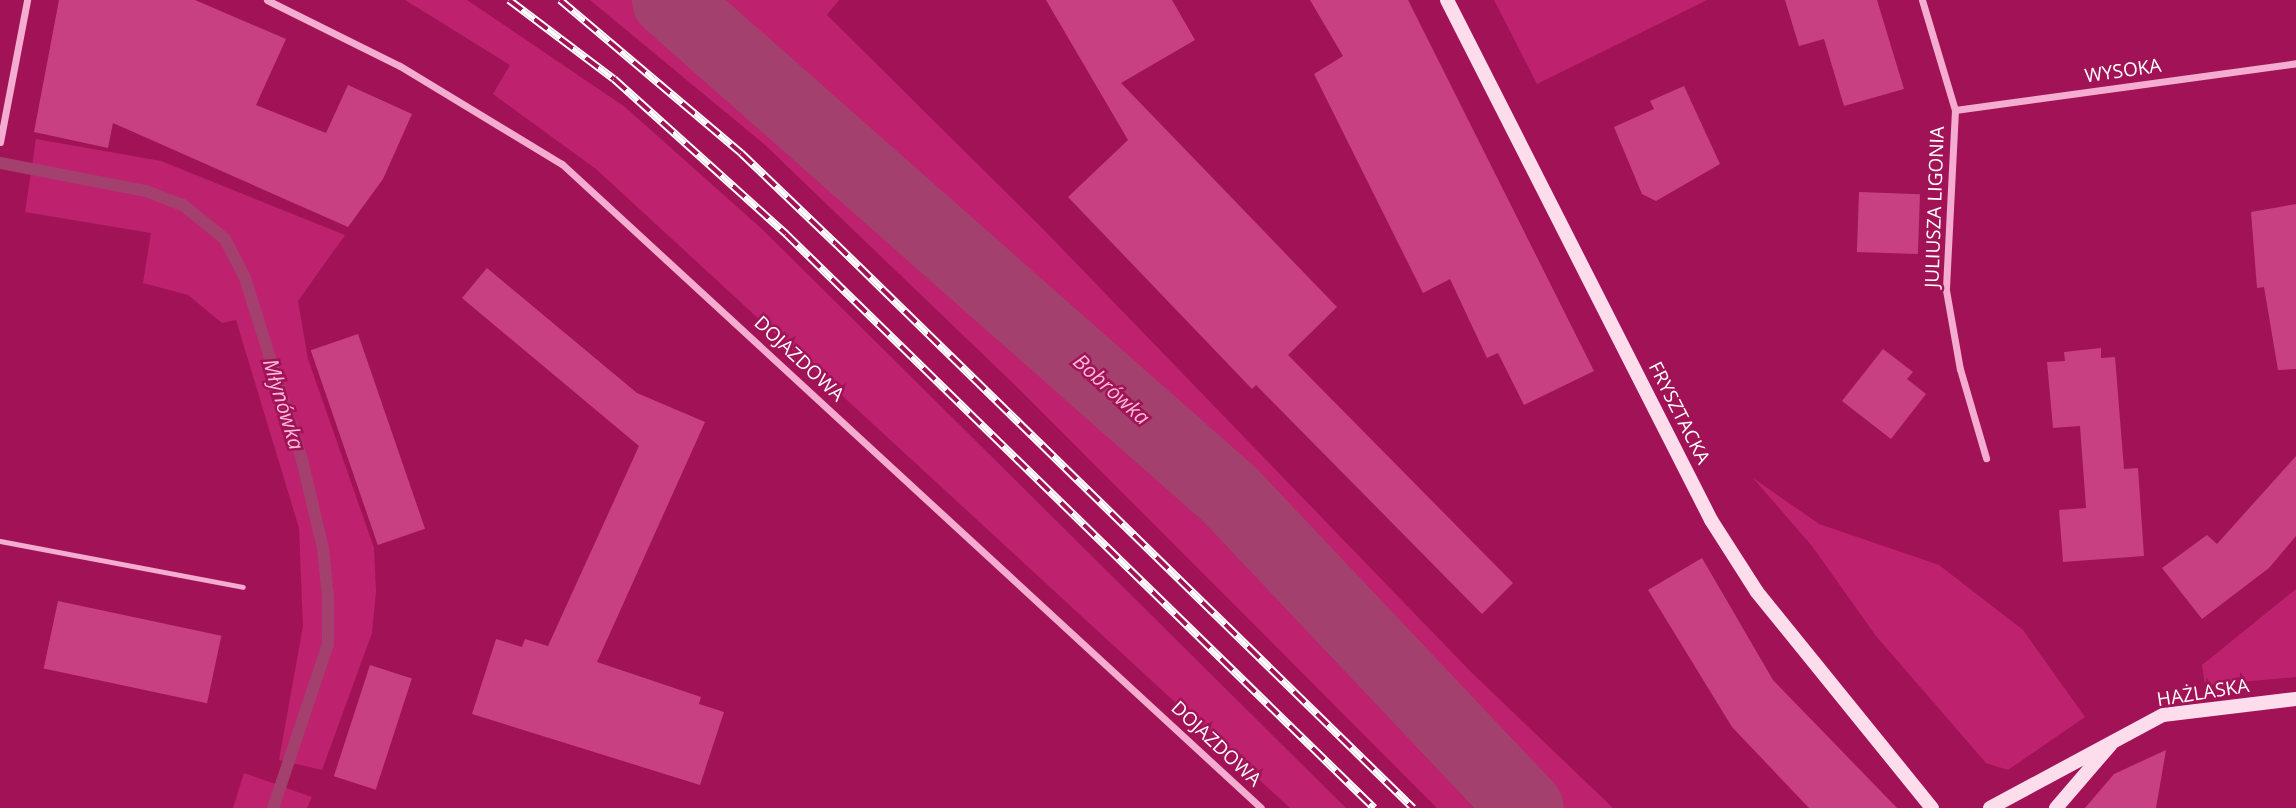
<!DOCTYPE html>
<meta charset="utf-8">
<style>
body{margin:0}
#map{position:relative;width:2296px;height:808px;overflow:hidden;background:#a11356;font-family:"Open Sans",sans-serif}
div>[style]{position:absolute}
[style*='--x']{left:calc(var(--x)*1px);top:calc(var(--y)*1px);width:calc(var(--w)*1px);rotate:calc(var(--a)*1deg)}
.green>*{inset:0;background:#be226e}
.stream>*{height:12px;margin:-6px;padding:0 6px;transform-origin:6px;border-radius:6px;background:#a3406e}
.river>*{height:75px;margin:-37.5px;padding:0 37.5px;transform-origin:37.5px;border-radius:37.5px;background:#a3406e}
.building>*{inset:0;background:#c84082;transform-origin:0 0}
.lane>*{height:5px;margin:-2.5px;padding:0 2.5px;transform-origin:2.5px;border-radius:2.5px;background:#f4acd0}
.street>*{height:7px;margin:-3.5px;padding:0 3.5px;transform-origin:3.5px;border-radius:3.5px;background:#f4acd0}
.secondary>*{height:14px;margin:-7px;padding:0 7px;transform-origin:7px;border-radius:7px;background:#fddcec}
.rail>*{height:8px;margin-top:-4px;transform-origin:0;background:repeating-linear-gradient(90deg,#a11356 0 16px,#fff 0 32px);box-sizing:border-box;border-block:2px solid #fff}
span{translate:-50% -50%;white-space:nowrap;text-align:center;line-height:1.15;-webkit-text-stroke:5px #a11356;paint-order:stroke}
.street-label{font-size:19px;color:#fff}
.water-label{font-size:21px;color:#fbb9da;font-style:italic}
</style>
<div id="map">
<div class="green">
<div style="clip-path:polygon(405px 0,467px 0,625px 107px,763px 230px,1346px 808px,1290px 808px,596px 169px,493px 94px,510px 65px)"></div>
<div style="clip-path:polygon(590px 0,651px 0,841px 163px,1082px 380px,1488px 808px,1437px 808px,1020px 390px,764px 144px)"></div>
<div style="clip-path:polygon(723px 0,839px 0,827px 15px,1043px 229px,1471px 672px,1613px 808px,1547px 808px,867px 127px)"></div>
<div style="clip-path:polygon(1494px 0,1707px 0,1537px 84px)"></div>
<div style="clip-path:polygon(36px 139px,161px 161px,345px 235px,298px 301px,308px 359px,374px 548px,376px 591px,372px 633px,322px 770px,279px 760px,303px 626px,299px 528px,236px 320px,222px 323px,188px 295px,143px 283px,151px 233px,25px 212px)"></div>
<div style="clip-path:polygon(1753px 478px,1819px 524px,1939px 565px,2023px 630px,2085px 717px,2008px 770px,1986px 763px,1876px 636px,1812px 546px)"></div>
<div style="clip-path:polygon(2296px 589px,2296px 677px,2205px 685px,2202px 665px)"></div>
<div style="clip-path:polygon(244px 773px,312px 797px,307px 808px,233px 808px)"></div>
</div>
<div class="stream">
<div style="--x:0;--y:163;--w:149;--a:10.9"></div>
<div style="--x:146;--y:191;--w:40;--a:21"></div>
<div style="--x:183;--y:205;--w:54;--a:39"></div>
<div style="--x:225;--y:239;--w:44;--a:62.9"></div>
<div style="--x:245;--y:278;--w:191;--a:72.6"></div>
<div style="--x:302;--y:460;--w:90;--a:76.6"></div>
<div style="--x:323;--y:548;--w:48;--a:84.1"></div>
<div style="--x:328;--y:596;--w:48;--a:90"></div>
<div style="--x:328;--y:644;--w:173;--a:108.5"></div>
</div>
<div class="river">
<div style="--x:669;--y:0;--w:747;--a:41.42"></div>
<div style="--x:1229;--y:494;--w:432;--a:46.6"></div>
</div>
<div class="building">
<div style="clip-path:polygon(59px 0,195px 0,286px 39px,256px 105px,326px 133px,348px 85px,412px 114px,383px 179px,348px 227px,113px 123px,108px 148px,34px 132px)"></div>
<div style="clip-path:polygon(1046px 0,1172px 0,1195px 40px,1121px 83px,1337px 307px,1288px 355px,1513px 583px,1482px 614px,1256px 385px,1252px 389px,1068px 197px,1128px 140px)"></div>
<div style="clip-path:polygon(1310px 0,1408px 0,1594px 371px,1524px 405px,1498px 353px,1487px 358px,1450px 279px,1423px 293px,1314px 74px,1343px 56px)"></div>
<div style="clip-path:polygon(1785px 0,1877px 0,1904px 89px,1844px 106px,1824px 39px,1799px 46px)"></div>
<div style="clip-path:polygon(1684px 86px,1720px 164px,1656px 201px,1642px 194px,1614px 127px,1654px 109px,1650px 101px)"></div>
<div style="left:1859px;top:192px;width:61px;height:60px;rotate:2deg"></div>
<div style="clip-path:polygon(2296px 204px,2296px 369px,2278px 370px,2264px 287px,2257px 288px,2251px 212px)"></div>
<div style="clip-path:polygon(487px 268px,637px 393px,705px 422px,597px 662px,701px 697px,699px 704px,724px 712px,700px 785px,472px 714px,496px 639px,522px 647px,525px 639px,548px 646px,639px 446px,462px 298px)"></div>
<div style="left:358px;top:334px;width:206px;height:50px;rotate:71deg"></div>
<div style="clip-path:polygon(2101px 348px,2101px 358px,2115px 357px,2124px 469px,2138px 468px,2144px 556px,2063px 562px,2059px 510px,2086px 508px,2080px 426px,2053px 428px,2047px 362px,2065px 361px,2064px 352px)"></div>
<div style="clip-path:polygon(1883px 349px,1913px 372px,1907px 379px,1926px 394px,1891px 439px,1842px 401px)"></div>
<div style="clip-path:polygon(2296px 456px,2296px 536px,2269px 568px,2202px 619px,2162px 568px,2207px 535px,2217px 544px)"></div>
<div style="clip-path:polygon(1702px 558px,1773px 680px,1897px 808px,1809px 808px,1732px 727px,1648px 590px)"></div>
<div style="left:58px;top:601px;width:167px;height:69px;rotate:12deg"></div>
<div style="left:370px;top:665px;width:44px;height:117px;rotate:18deg"></div>
<div style="clip-path:polygon(2166px 750px,2156px 808px,2085px 808px,2114px 774px)"></div>
</div>
<div class="lane">
<div style="--x:0;--y:541;--w:247;--a:10.7"></div>
</div>
<div class="street">
<div style="--x:267;--y:0;--w:148;--a:26.4"></div>
<div style="--x:400;--y:66;--w:189;--a:31.2"></div>
<div style="--x:562;--y:164;--w:950;--a:42.65"></div>
<div style="--x:1922;--y:0;--w:115;--a:73.3"></div>
<div style="--x:1955;--y:110;--w:180;--a:92.9"></div>
<div style="--x:1946;--y:290;--w:80;--a:80"></div>
<div style="--x:1960;--y:369;--w:93;--a:73.7"></div>
<div style="--x:1955;--y:110;--w:344;--a:-7.8"></div>
<div style="--x:0;--y:142;--w:145;--a:-79.2"></div>
</div>
<div class="secondary">
<div style="--x:1447;--y:0;--w:583;--a:63.08"></div>
<div style="--x:1711;--y:520;--w:85;--a:57.4"></div>
<div style="--x:1757;--y:592;--w:278;--a:51"></div>
<div style="--x:1990;--y:808;--w:196;--a:-28.3"></div>
<div style="--x:2163;--y:715;--w:134;--a:-6.9"></div>
<div style="--x:2056;--y:808;--w:84;--a:-49.3"></div>
</div>
<div class="rail">
<div style="--x:509;--y:0;--w:131;--a:37"></div>
<div style="--x:614;--y:79;--w:232;--a:42"></div>
<div style="--x:786;--y:234;--w:822;--a:44.31"></div>
<div style="--x:560;--y:0;--w:237;--a:40.2"></div>
<div style="--x:741;--y:153;--w:132;--a:43.8"></div>
<div style="--x:836;--y:244;--w:807;--a:44.35"></div>
</div>
<div class="street-label">
<span style="left:2123px;top:71px;rotate:-8deg">WYSOKA</span>
<span style="left:1935px;top:207px;rotate:-88deg">JULIUSZA LIGONIA</span>
<span style="left:799px;top:359px;rotate:43deg">DOJAZDOWA</span>
<span style="left:1679px;top:413px;rotate:63deg">FRYSZTACKA</span>
<span style="left:2203px;top:693px;rotate:-9deg">HAŻLASKA</span>
<span style="left:1216px;top:744px;rotate:43deg">DOJAZDOWA</span>
</div>
<div class="water-label">
<span style="left:1112px;top:389px;rotate:42deg">Bobrówka</span>
<span style="left:284px;top:404px;rotate:73deg">Młynówka</span>
</div>
</div>
